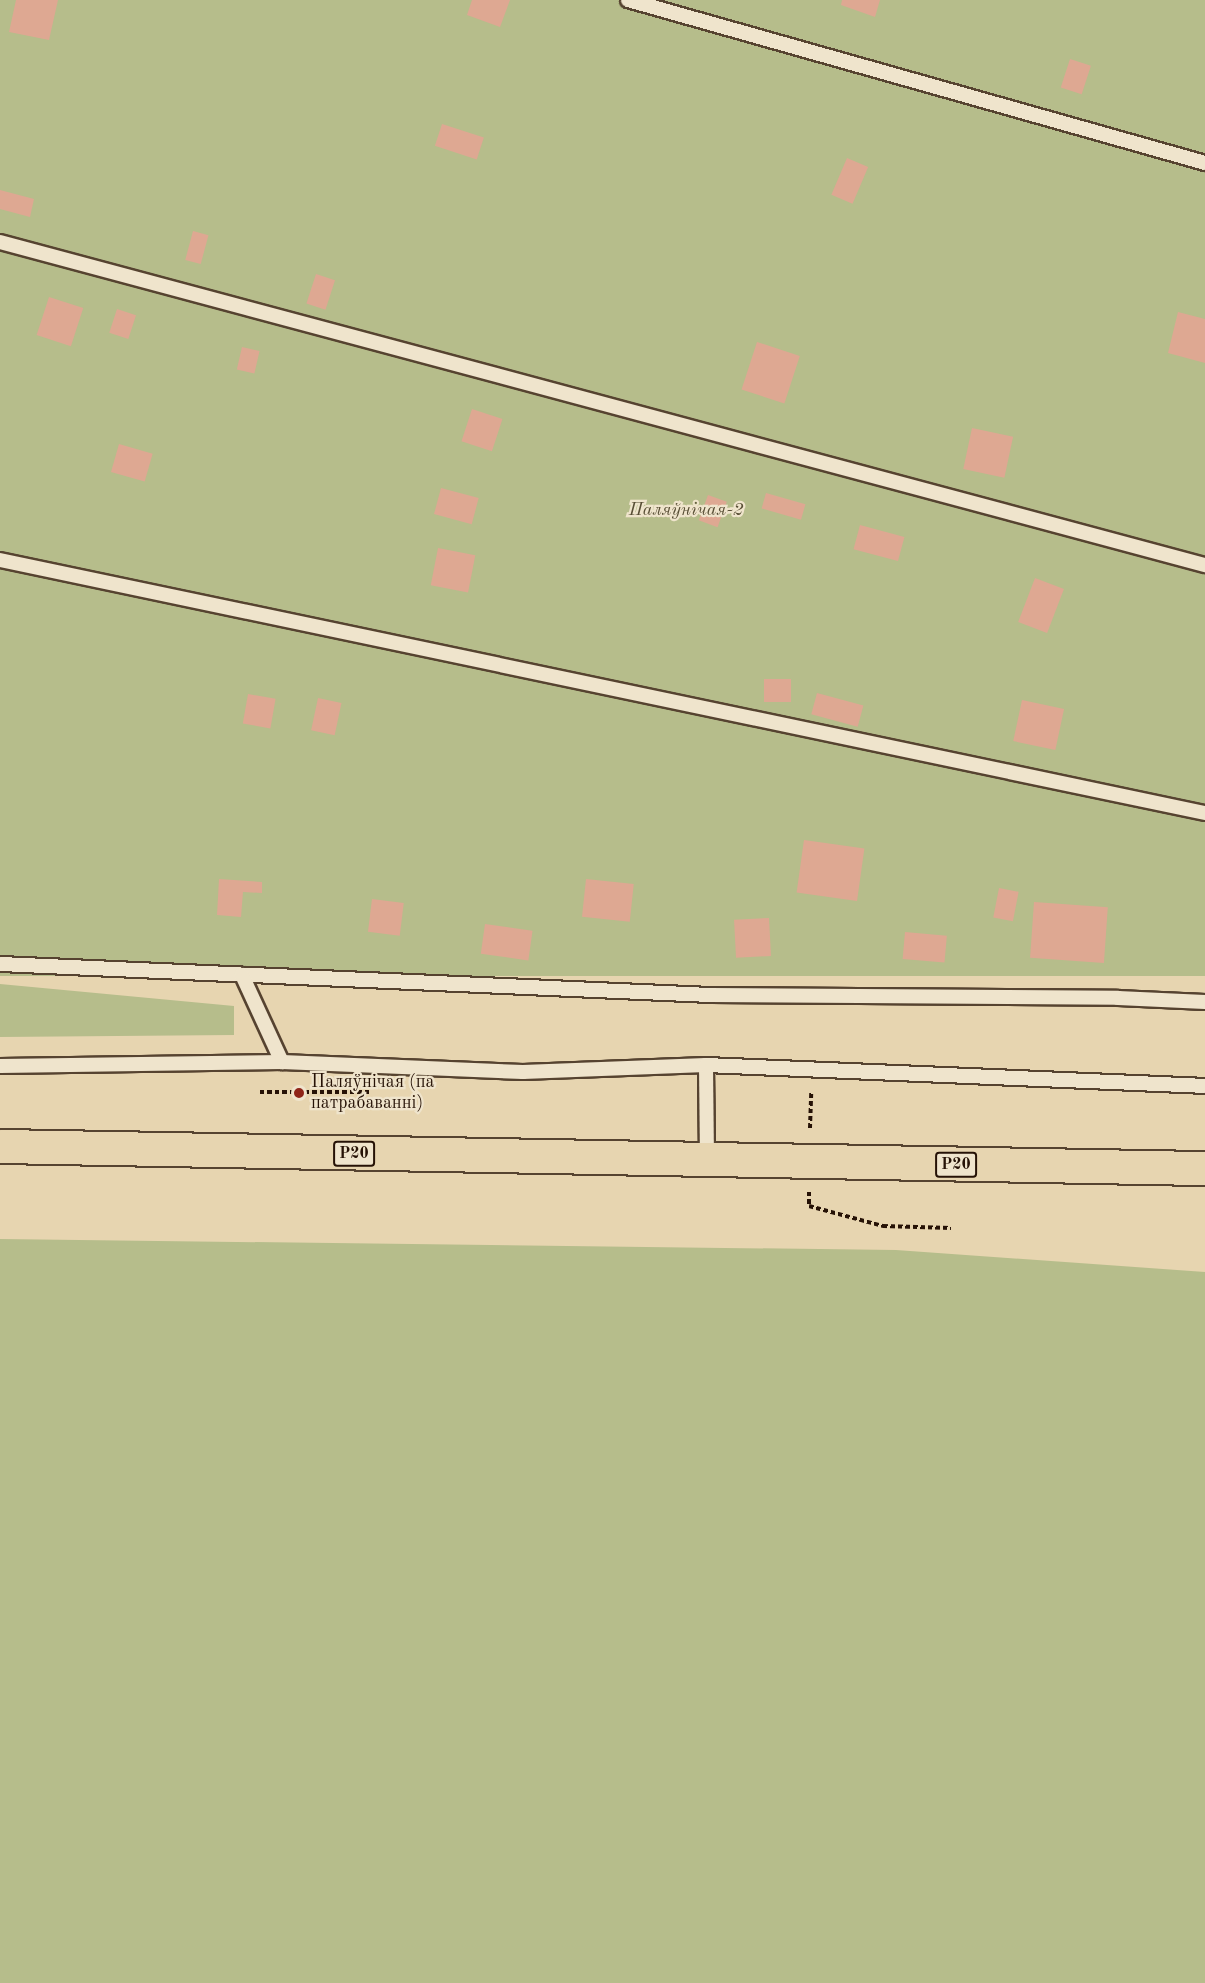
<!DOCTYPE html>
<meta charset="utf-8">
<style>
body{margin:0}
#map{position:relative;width:1205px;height:1983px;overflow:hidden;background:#e7d5b0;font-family:"Old Standard TT",serif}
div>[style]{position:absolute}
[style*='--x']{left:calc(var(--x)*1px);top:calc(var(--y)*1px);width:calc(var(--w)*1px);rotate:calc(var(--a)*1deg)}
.green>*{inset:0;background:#b6bd8b;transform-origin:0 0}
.building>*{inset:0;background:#dea892;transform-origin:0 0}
.path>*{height:4px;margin-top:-2px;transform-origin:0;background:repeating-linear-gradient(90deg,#261206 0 4.5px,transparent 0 7.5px)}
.roads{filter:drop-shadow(2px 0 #564330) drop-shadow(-2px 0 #564330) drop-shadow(0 2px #564330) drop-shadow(0 -2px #564330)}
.service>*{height:14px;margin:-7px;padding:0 7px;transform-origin:7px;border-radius:7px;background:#efe4cc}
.primary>*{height:33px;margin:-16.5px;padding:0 16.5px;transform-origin:16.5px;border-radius:16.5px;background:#e7d5b0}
.dots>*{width:16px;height:16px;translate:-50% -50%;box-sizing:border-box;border:3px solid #efe4cc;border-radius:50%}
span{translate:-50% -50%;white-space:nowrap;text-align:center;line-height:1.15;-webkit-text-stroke:4.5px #efe4cc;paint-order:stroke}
.shield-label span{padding:2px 4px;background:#efe4cc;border:2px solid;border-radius:4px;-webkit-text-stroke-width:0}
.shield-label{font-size:16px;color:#261206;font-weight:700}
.park-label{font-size:18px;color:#584e35;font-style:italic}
.poi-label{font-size:18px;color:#261206}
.left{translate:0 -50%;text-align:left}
</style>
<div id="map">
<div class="green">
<div style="left:0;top:0;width:1205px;height:976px"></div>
<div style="clip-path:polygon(0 984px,234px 1006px,234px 1035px,0 1037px)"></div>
<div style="clip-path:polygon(0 1239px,896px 1250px,1205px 1272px,1205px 1983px,0 1983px)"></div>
</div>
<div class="building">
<div style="clip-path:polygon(16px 0,58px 0,49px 40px,9px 32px)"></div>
<div style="clip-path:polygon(472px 0,510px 0,500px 27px,467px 15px)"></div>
<div style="clip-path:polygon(842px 0,880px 0,875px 17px,841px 5px)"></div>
<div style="left:1070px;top:59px;width:22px;height:30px;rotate:18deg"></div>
<div style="left:442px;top:124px;width:44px;height:23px;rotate:18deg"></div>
<div style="left:847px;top:158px;width:23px;height:40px;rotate:23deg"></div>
<div style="clip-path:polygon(0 190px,34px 199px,30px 217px,0 209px)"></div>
<div style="left:193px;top:231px;width:16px;height:30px;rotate:15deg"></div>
<div style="left:316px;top:274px;width:20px;height:31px;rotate:18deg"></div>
<div style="left:49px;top:297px;width:36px;height:40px;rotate:18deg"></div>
<div style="left:117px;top:309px;width:20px;height:25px;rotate:18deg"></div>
<div style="clip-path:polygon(1178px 312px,1205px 319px,1205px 363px,1168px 353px)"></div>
<div style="left:757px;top:342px;width:45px;height:50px;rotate:18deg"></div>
<div style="left:242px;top:347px;width:18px;height:23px;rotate:13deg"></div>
<div style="left:472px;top:409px;width:32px;height:34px;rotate:18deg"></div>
<div style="left:972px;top:428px;width:42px;height:42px;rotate:12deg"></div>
<div style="left:119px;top:444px;width:35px;height:29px;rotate:16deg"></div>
<div style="left:441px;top:488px;width:39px;height:27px;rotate:15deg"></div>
<div style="left:766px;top:493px;width:41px;height:16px;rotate:16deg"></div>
<div style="left:708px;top:495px;width:20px;height:27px;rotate:20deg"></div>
<div style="left:860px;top:525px;width:46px;height:25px;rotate:15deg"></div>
<div style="left:438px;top:548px;width:38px;height:38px;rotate:11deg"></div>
<div style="left:1035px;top:578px;width:31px;height:47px;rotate:21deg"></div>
<div style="left:764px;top:679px;width:27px;height:23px"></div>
<div style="left:817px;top:693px;width:48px;height:22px;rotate:15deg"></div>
<div style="left:248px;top:694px;width:28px;height:30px;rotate:10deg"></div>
<div style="left:318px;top:698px;width:24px;height:33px;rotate:12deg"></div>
<div style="left:1022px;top:700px;width:43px;height:42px;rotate:12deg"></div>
<div style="left:804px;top:840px;width:61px;height:53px;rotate:8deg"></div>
<div style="clip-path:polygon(219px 879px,262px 882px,262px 893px,243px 892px,241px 917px,217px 915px)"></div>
<div style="left:586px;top:879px;width:48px;height:38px;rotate:6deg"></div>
<div style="left:999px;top:888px;width:20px;height:30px;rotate:11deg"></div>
<div style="left:372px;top:899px;width:32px;height:33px;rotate:7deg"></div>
<div style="left:1034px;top:902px;width:74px;height:56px;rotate:4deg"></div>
<div style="left:769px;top:918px;width:38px;height:35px;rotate:87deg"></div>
<div style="left:485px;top:924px;width:48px;height:30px;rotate:8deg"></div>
<div style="left:905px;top:932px;width:42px;height:27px;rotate:5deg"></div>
</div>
<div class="path">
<div style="--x:260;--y:1092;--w:110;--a:0"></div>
<div style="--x:810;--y:1128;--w:35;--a:-88"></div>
<div style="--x:809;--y:1192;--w:14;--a:90"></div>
<div style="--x:809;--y:1206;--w:77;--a:15.1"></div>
<div style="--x:883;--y:1226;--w:68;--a:1.7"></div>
</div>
<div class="roads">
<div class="service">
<div style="--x:628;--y:0;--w:600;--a:15.77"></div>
<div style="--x:0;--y:242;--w:1248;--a:15.01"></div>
<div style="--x:0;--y:560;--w:1231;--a:11.86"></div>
<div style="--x:0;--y:964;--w:712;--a:2.5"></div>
<div style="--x:711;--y:995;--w:407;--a:0.4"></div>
<div style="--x:1118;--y:998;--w:87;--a:2.6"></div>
<div style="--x:242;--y:975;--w:96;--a:65.3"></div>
<div style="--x:706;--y:1065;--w:95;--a:89.4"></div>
<div style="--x:0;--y:1066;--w:282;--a:-0.8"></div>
<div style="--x:282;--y:1062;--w:241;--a:2.4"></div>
<div style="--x:523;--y:1072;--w:183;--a:-2.2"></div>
<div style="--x:706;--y:1065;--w:499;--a:2.4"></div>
</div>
<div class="primary">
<div style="--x:0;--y:1146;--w:1205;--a:1.05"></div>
</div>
</div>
<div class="dots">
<div style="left:299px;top:1093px;background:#8f2418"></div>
</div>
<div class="shield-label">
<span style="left:354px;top:1154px">Р20</span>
<span style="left:956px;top:1165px">Р20</span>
</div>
<div class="park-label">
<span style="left:686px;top:510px">Паляўнічая-2</span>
</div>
<div class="poi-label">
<span class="left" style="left:311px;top:1093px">Паляўнічая (па<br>патрабаванні)</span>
</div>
</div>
